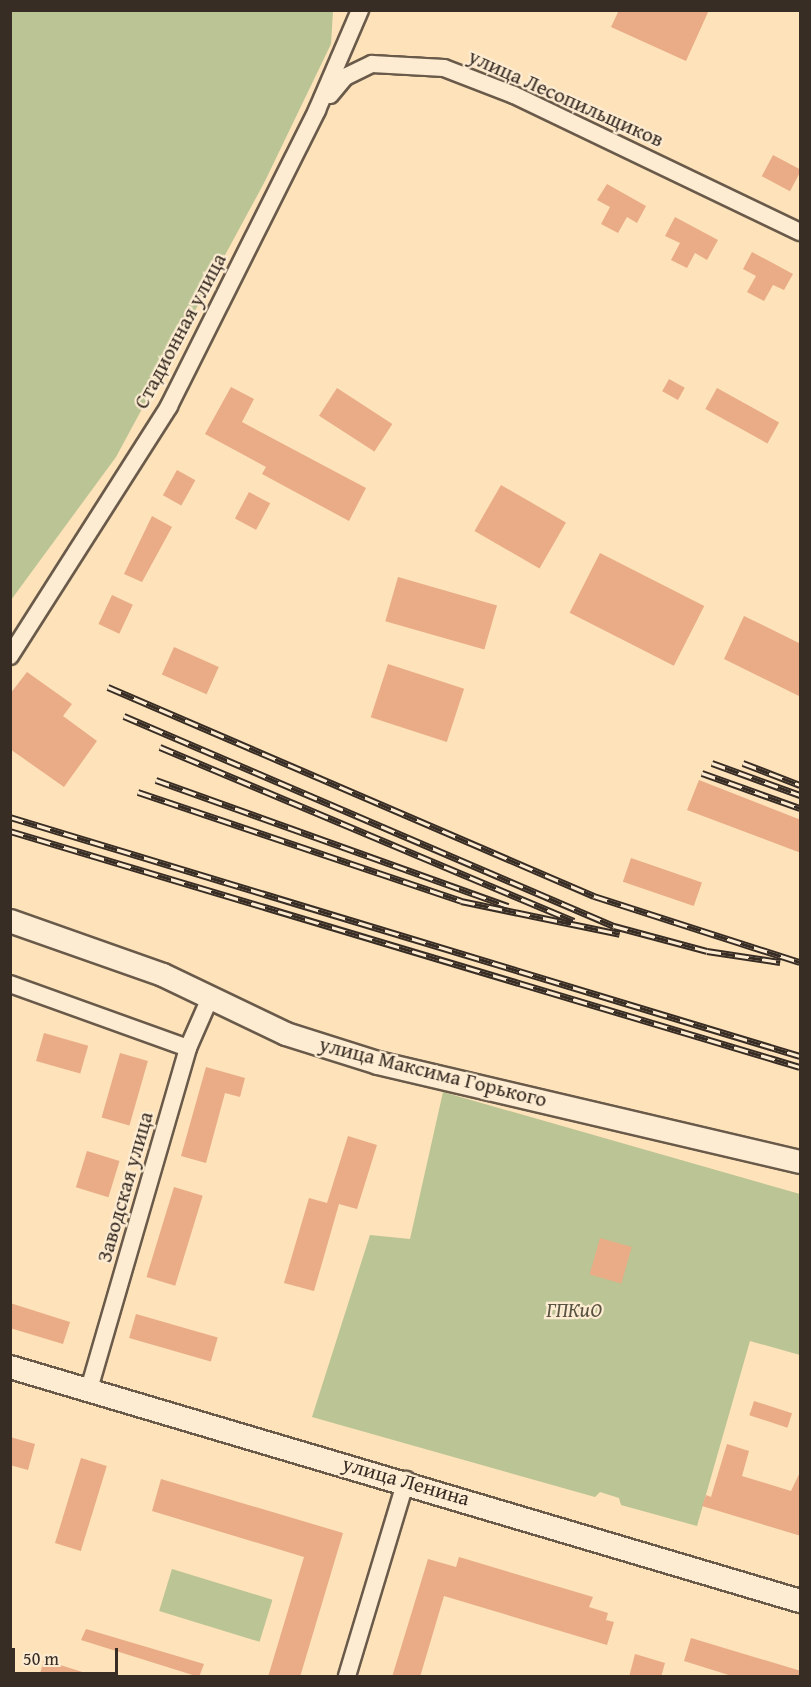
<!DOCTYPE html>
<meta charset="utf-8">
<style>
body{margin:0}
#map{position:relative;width:811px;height:1687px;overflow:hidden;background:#fde2ba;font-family:"Gentium Book Plus",serif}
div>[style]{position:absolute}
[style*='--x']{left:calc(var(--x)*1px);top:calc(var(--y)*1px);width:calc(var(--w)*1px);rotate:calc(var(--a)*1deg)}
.green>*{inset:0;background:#bac494;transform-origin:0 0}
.building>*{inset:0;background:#e9ac86;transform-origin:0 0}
.roads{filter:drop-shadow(2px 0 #695a4a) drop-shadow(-2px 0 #695a4a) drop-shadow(0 2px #695a4a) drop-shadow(0 -2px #695a4a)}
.street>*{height:16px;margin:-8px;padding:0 8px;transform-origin:8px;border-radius:8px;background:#feecd2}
.secondary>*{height:22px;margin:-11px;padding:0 11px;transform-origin:11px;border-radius:11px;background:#feecd2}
.rail>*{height:7px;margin-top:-3.5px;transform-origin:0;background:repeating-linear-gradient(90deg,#feecd2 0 14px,#382d24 0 28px);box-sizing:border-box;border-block:2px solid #382d24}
span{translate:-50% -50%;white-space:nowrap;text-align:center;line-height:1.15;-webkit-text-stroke:4.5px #feecd2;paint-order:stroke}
.street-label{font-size:21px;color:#382d24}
.park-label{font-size:21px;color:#585340;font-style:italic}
.frame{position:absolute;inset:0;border:12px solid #382d24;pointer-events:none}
.scale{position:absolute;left:12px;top:1648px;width:106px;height:27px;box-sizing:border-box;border:3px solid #382d24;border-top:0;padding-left:8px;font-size:18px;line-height:21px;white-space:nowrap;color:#382d24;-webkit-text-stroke:4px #feecd2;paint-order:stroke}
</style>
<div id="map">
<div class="green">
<div style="clip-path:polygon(11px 10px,333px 11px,331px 44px,265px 181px,116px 457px,11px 600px)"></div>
<div style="clip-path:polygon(443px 1092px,800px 1194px,800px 1355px,750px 1341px,697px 1526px,621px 1505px,619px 1498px,600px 1492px,595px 1497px,312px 1417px,370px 1235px,410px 1239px)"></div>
<div style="left:172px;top:1569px;width:105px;height:44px;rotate:17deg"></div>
</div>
<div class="building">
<div style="clip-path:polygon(619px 10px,709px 10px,686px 61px,611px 27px)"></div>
<div style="left:773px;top:155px;width:32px;height:24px;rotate:28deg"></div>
<div style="clip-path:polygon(607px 184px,646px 206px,637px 223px,627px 217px,618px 233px,601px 224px,610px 207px,597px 200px)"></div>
<div style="clip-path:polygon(675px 217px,718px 240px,707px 260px,695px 253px,687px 268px,671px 260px,680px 243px,665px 236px)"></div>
<div style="clip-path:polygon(752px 252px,793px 274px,784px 290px,773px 285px,764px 301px,747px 292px,756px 276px,743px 269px)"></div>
<div style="left:669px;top:379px;width:18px;height:14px;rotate:29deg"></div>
<div style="clip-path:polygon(231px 387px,254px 399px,242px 422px,366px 488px,349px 521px,262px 474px,266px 467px,205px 434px)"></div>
<div style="left:337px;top:388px;width:66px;height:33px;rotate:33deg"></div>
<div style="left:717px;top:388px;width:71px;height:24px;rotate:29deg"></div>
<div style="left:177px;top:470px;width:21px;height:29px;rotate:29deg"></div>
<div style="left:501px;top:485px;width:75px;height:53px;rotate:30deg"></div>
<div style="left:249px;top:492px;width:24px;height:30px;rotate:28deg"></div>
<div style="clip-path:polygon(152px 516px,172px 527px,142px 582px,124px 574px)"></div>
<div style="left:600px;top:553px;width:117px;height:67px;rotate:27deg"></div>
<div style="left:398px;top:577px;width:103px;height:46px;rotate:16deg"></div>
<div style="left:112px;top:595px;width:23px;height:32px;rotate:25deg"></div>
<div style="clip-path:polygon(744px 616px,801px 644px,801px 697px,724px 659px)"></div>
<div style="left:174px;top:647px;width:49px;height:30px;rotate:24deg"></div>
<div style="left:388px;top:664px;width:80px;height:56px;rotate:18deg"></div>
<div style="clip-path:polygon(27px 672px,72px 704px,63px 716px,97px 741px,64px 787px,10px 749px,10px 694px)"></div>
<div style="clip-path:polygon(699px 780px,801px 820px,801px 853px,687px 810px)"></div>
<div style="left:631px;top:858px;width:75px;height:25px;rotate:19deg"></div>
<div style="left:44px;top:1033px;width:46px;height:29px;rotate:16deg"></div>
<div style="left:120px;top:1053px;width:29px;height:67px;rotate:16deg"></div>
<div style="clip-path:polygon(206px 1067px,245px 1078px,240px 1097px,225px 1093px,206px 1163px,181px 1156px)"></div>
<div style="clip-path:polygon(348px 1136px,377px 1145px,357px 1209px,339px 1204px,314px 1291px,284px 1283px,309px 1198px,327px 1203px)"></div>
<div style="left:87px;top:1151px;width:34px;height:38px;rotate:17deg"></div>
<div style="left:174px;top:1187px;width:30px;height:94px;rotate:17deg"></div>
<div style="left:600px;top:1238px;width:33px;height:38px;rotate:16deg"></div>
<div style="clip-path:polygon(10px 1303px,70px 1322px,63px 1344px,10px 1328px)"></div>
<div style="left:136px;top:1314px;width:85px;height:25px;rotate:16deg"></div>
<div style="left:754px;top:1401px;width:40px;height:15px;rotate:18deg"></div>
<div style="clip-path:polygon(10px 1437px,35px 1444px,28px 1470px,10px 1465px)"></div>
<div style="clip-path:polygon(727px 1444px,749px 1451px,742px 1476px,791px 1491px,801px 1470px,801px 1536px,702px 1506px,706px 1495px,711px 1497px)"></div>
<div style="left:81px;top:1458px;width:27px;height:89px;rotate:17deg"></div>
<div style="clip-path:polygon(161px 1479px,343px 1533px,300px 1677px,268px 1677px,304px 1557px,152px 1511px)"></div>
<div style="clip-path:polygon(459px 1557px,593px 1597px,589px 1607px,608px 1613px,606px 1620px,614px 1622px,607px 1645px,444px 1596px,420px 1677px,392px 1677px,428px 1559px,456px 1567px)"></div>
<div style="clip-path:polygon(86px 1629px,204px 1664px,199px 1677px,81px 1640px)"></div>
<div style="clip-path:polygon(691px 1638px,801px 1671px,801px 1677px,735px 1677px,684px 1661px)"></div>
<div style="clip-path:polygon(635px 1654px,665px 1663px,661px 1677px,629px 1677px)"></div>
<div style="clip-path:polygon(44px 1660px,89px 1674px,88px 1677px,39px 1677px)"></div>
</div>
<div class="roads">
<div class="street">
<div style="--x:330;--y:95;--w:23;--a:-50"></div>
<div style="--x:345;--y:77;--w:30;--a:-26"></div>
<div style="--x:372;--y:64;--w:72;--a:3.2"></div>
<div style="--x:444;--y:68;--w:75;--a:21.1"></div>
<div style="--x:514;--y:95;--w:317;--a:25.6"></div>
<div style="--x:10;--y:656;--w:296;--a:-57.5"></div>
<div style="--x:169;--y:406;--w:331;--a:-63.4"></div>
<div style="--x:317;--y:110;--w:109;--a:-66.7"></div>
<div style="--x:10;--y:984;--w:189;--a:19.8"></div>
<div style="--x:89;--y:1389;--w:355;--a:-73.8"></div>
<div style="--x:188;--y:1048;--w:55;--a:-66.3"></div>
<div style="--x:347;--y:1676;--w:205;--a:-73.2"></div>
</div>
<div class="secondary">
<div style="--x:10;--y:921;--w:162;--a:19.4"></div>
<div style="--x:163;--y:975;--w:136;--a:25.6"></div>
<div style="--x:286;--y:1034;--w:96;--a:17.5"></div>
<div style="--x:378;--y:1063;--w:433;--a:13.2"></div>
<div style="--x:10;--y:1367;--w:824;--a:16.5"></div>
</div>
</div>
<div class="rail">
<div style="--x:108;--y:687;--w:529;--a:23.27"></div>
<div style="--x:594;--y:896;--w:216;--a:17.8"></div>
<div style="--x:124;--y:716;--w:533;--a:23.2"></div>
<div style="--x:614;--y:926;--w:96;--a:15"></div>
<div style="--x:707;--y:951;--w:74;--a:8.6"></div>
<div style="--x:160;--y:747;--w:449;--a:22.8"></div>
<div style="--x:712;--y:763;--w:94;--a:20"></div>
<div style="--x:743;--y:763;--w:61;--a:21.1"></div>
<div style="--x:702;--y:773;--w:104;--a:19.7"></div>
<div style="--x:156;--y:780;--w:374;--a:19.7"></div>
<div style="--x:138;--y:792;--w:341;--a:18.6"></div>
<div style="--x:461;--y:901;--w:162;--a:11.7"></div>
<div style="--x:10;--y:817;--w:825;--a:16.83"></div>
<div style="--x:10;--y:831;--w:824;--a:16.63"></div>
</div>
<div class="street-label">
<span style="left:566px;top:98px;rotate:24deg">улица Лесопильщиков</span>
<span style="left:180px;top:331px;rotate:-62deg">Стадионная улица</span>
<span style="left:433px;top:1072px;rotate:14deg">улица Максима Горького</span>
<span style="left:125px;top:1187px;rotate:-74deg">Заводская улица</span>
<span style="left:406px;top:1481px;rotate:16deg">улица Ленина</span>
</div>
<div class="park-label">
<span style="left:574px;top:1310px">ГПКиО</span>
</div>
<div class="frame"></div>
<div class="scale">50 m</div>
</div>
